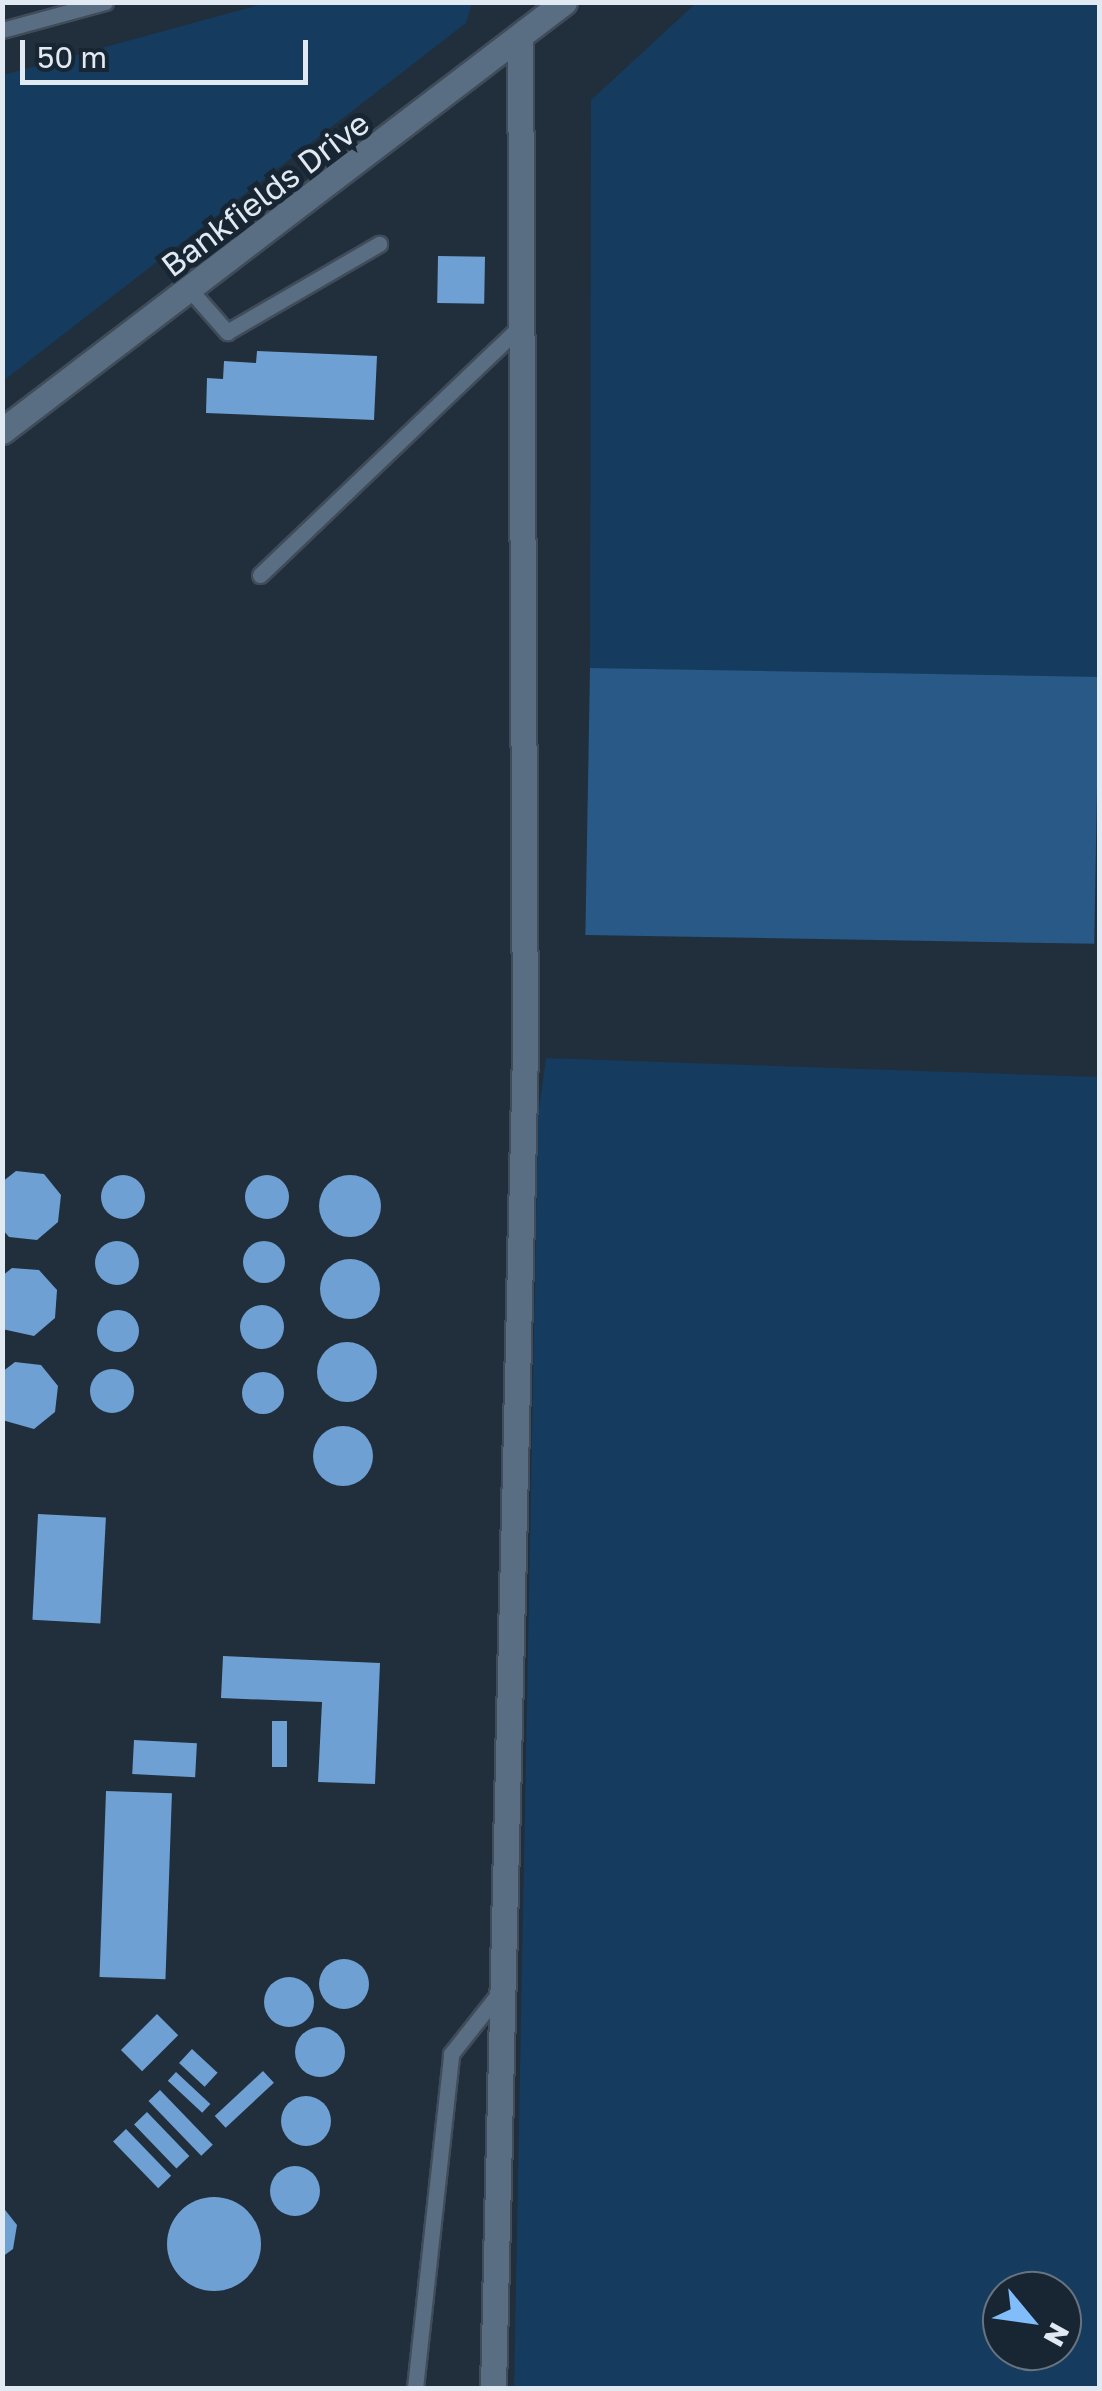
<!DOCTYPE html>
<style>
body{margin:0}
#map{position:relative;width:1102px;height:2391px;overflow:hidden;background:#212e3c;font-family:"Golos Text",sans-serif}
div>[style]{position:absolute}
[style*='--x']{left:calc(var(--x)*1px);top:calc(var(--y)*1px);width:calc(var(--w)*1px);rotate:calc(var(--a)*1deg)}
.green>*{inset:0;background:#153b5e}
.forest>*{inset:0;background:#285987;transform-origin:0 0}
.building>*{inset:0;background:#6ea0d3;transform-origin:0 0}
.round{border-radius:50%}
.roads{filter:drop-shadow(2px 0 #404c59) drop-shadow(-2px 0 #404c59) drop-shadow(0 2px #404c59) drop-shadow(0 -2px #404c59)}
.service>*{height:15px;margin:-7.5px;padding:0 7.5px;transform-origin:7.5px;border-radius:7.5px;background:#596e83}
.minor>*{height:25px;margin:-12.5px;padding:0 12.5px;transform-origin:12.5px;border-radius:12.5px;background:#596e83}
span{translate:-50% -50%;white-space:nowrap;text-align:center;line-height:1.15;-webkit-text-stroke:10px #182532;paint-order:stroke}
.street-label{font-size:32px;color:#e1e9f2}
.frame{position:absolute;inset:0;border:5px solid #e1e9f2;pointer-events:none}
.north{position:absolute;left:982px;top:2271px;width:100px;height:100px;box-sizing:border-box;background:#182532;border:2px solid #68737f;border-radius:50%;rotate:119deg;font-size:28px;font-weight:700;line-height:40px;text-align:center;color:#e1e9f2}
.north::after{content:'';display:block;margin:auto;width:35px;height:45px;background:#80bdfa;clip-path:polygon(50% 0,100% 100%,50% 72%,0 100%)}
.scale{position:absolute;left:20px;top:40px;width:288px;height:45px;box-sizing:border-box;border:5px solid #e1e9f2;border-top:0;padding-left:12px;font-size:30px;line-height:35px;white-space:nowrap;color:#e1e9f2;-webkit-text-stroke:8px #182532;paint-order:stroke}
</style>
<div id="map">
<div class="green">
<div style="clip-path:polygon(270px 2px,472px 3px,466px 23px,3px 381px,3px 75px)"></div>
<div style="clip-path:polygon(696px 3px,1099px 3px,1099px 681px,590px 668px,591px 100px)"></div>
<div style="clip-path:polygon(evenodd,546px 1058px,1099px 1077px,1099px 2388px,514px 2388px,538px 1116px,546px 1058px,1002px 2291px,1062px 2291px,1062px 2351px,1002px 2351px,1002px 2291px)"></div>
</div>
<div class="forest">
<div style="left:590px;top:668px;width:509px;height:267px;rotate:1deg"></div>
</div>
<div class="building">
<div style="left:438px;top:256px;width:47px;height:47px;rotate:1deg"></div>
<div style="clip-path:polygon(257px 351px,377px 356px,374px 420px,206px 413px,207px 378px,223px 379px,224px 361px,256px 363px)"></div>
<div style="clip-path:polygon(16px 1171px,44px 1174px,61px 1195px,58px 1222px,37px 1240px,9px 1237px,2px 1229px,2px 1182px)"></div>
<div class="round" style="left:101px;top:1175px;width:44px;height:44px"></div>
<div class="round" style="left:245px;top:1175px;width:44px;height:44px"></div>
<div class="round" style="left:319px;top:1175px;width:62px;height:62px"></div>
<div class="round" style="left:243px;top:1241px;width:42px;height:42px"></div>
<div class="round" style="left:95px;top:1241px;width:44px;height:44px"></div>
<div class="round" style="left:320px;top:1259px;width:60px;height:60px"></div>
<div style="clip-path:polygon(12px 1268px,39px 1270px,57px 1290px,55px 1318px,34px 1336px,2px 1329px,2px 1276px)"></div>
<div class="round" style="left:240px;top:1305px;width:44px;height:44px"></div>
<div class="round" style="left:97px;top:1310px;width:42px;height:42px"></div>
<div class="round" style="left:317px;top:1342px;width:60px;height:60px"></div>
<div style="clip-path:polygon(15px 1362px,41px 1365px,58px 1386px,55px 1412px,34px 1429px,2px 1420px,2px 1372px)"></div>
<div class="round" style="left:90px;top:1369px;width:44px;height:44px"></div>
<div class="round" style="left:242px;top:1372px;width:42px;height:42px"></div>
<div class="round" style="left:313px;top:1426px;width:60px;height:60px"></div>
<div style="left:38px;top:1514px;width:68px;height:106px;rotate:3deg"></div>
<div style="clip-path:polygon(223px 1656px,380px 1663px,375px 1784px,318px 1782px,322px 1702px,221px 1698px)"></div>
<div style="left:287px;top:1721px;width:46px;height:15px;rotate:90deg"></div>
<div style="left:134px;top:1740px;width:63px;height:34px;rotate:3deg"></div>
<div style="left:106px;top:1791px;width:66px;height:186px;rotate:2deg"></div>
<div class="round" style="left:319px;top:1959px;width:50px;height:50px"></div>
<div class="round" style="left:264px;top:1977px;width:50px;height:50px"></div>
<div style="left:157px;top:2014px;width:30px;height:51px;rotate:45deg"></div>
<div class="round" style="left:295px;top:2027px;width:50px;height:50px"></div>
<div style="left:192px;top:2049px;width:35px;height:19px;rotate:43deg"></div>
<div style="left:263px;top:2071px;width:16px;height:66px;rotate:47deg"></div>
<div style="left:176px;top:2072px;width:47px;height:12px;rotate:43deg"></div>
<div style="left:160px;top:2090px;width:76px;height:16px;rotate:46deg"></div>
<div class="round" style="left:281px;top:2096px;width:50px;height:50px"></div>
<div style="left:147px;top:2112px;width:61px;height:18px;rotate:46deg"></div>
<div style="left:126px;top:2129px;width:65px;height:18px;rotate:46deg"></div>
<div class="round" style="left:270px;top:2166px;width:50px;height:50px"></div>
<div class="round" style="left:167px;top:2197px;width:94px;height:94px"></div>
<div style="clip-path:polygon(2px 2206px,17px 2225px,13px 2249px,2px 2257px)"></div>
</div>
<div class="roads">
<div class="service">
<div style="--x:2;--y:30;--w:107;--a:-15.2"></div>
<div style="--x:191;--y:291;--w:55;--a:48.7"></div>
<div style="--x:227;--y:332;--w:176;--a:-30.1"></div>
<div style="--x:260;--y:575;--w:361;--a:-43.7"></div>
<div style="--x:415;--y:2388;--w:336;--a:-83.8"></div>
<div style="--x:451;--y:2054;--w:79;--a:-51.7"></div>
</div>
<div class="minor">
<div style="--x:2;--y:431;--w:707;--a:-37.36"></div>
<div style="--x:493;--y:2388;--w:1338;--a:-88.63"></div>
<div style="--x:525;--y:1050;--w:1010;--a:-90.28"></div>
</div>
</div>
<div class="street-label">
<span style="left:265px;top:194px;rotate:-37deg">Bankfields Drive</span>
</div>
<div class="frame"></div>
<div class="north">N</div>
<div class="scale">50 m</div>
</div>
